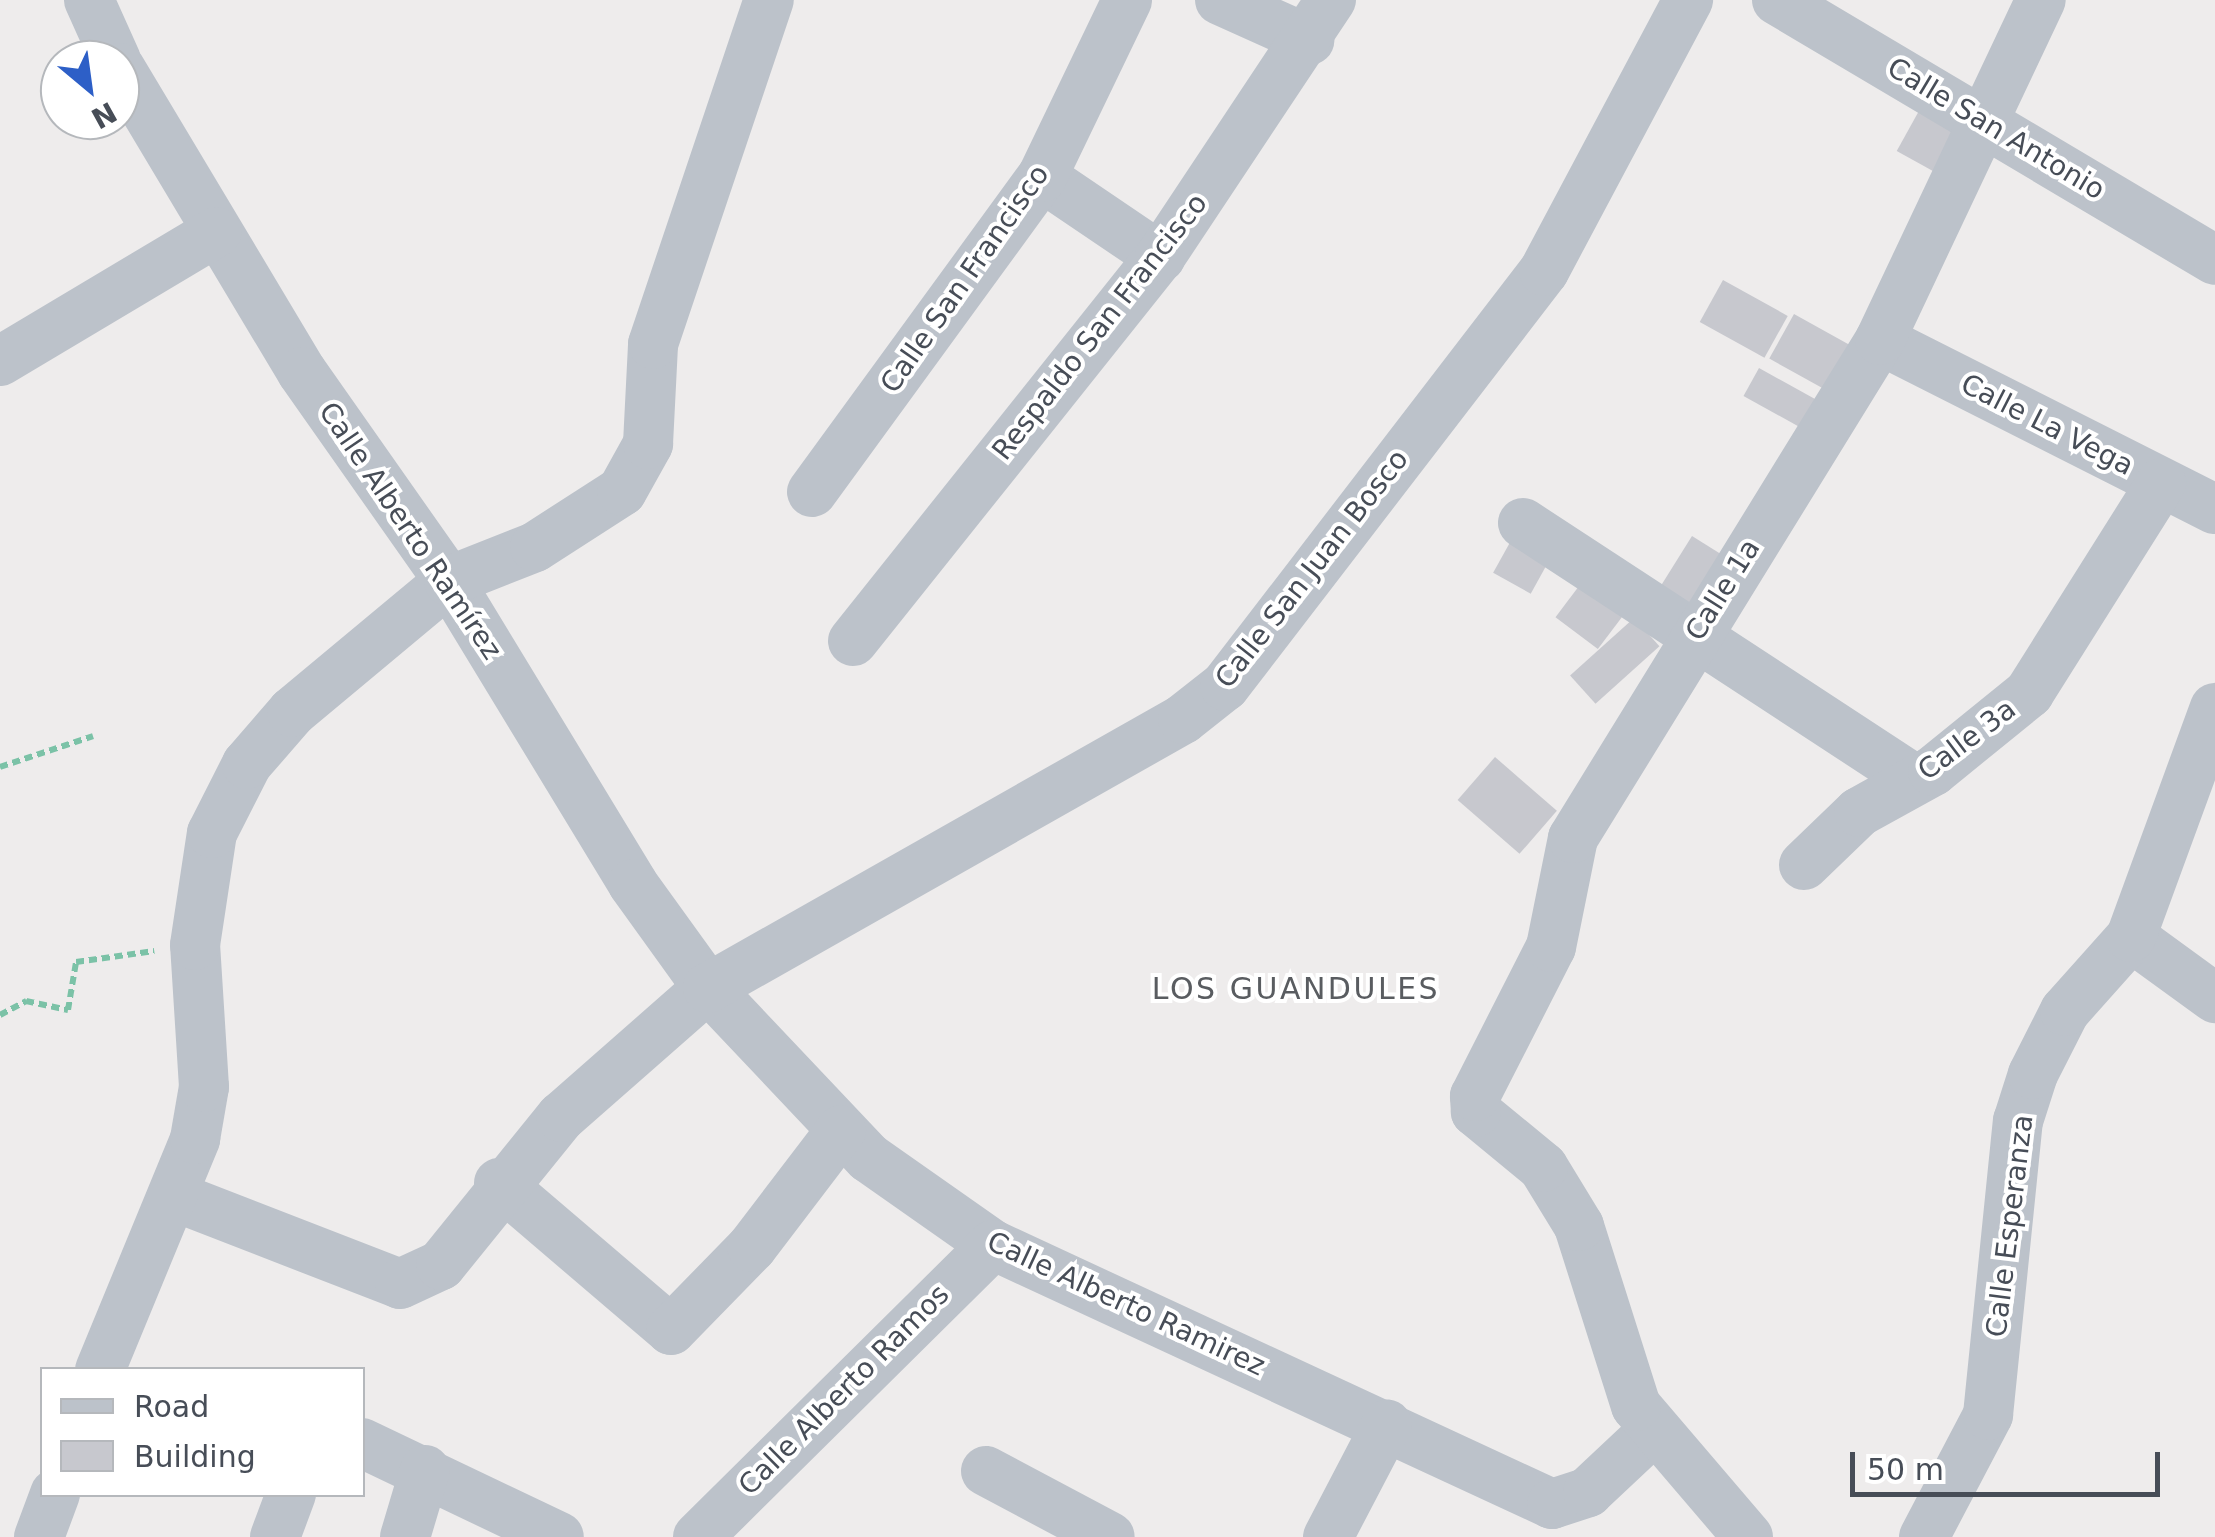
<!DOCTYPE html>
<meta charset="utf-8">
<style>
body{margin:0}
#map{position:relative;width:2215px;height:1537px;overflow:hidden;background:#eeecec;font-family:"DejaVu Sans",sans-serif}
div>[style]{position:absolute}
[style*='--x']{left:calc(var(--x)*1px);top:calc(var(--y)*1px);width:calc(var(--w)*1px);rotate:calc(var(--a)*1deg)}
.building>*{inset:0;background:#c7c8ce;transform-origin:0 0}
.path>*{height:6px;margin-top:-3px;transform-origin:0;background:repeating-linear-gradient(90deg,#7bc2a7 0 8px,transparent 0 13px)}
.minor>*{height:50px;margin:-25px;padding:0 25px;transform-origin:25px;border-radius:25px;background:#bcc2ca}
span{translate:-50% -50%;white-space:nowrap;text-align:center;line-height:1.15;-webkit-text-stroke:8px #fff;paint-order:stroke}
.street-label{font-size:28px;color:#474d57}
.neighbourhood-label{font-size:30px;color:#595c60;letter-spacing:2.5px}
.legend{position:absolute;left:40px;top:1367px;width:325px;height:130px;box-sizing:border-box;background:#fff;border:2px solid #b5b8bc;margin:0;padding:12px 18px;list-style:none;font-size:30px;color:#474d57}
.legend li{display:flex;align-items:center;gap:20px;height:50px}
.legend b{width:50px;border:2px solid #b5b8bc}
.north{position:absolute;left:40px;top:40px;width:100px;height:100px;box-sizing:border-box;background:#fff;border:2px solid #b5b8bc;border-radius:50%;rotate:151deg;font-size:28px;font-weight:700;line-height:40px;text-align:center;color:#474d57}
.north::after{content:'';display:block;margin:auto;width:35px;height:45px;background:#2d5fc7;clip-path:polygon(50% 0,100% 100%,50% 72%,0 100%)}
.scale{position:absolute;left:1850px;top:1452px;width:310px;height:45px;box-sizing:border-box;border:5px solid #474d57;border-top:0;padding-left:12px;font-size:30px;line-height:35px;white-space:nowrap;color:#474d57;-webkit-text-stroke:8px #fff;paint-order:stroke}
</style>
<div id="map">
<div class="building">
<div style="left:1920px;top:109px;width:46px;height:48px;rotate:29deg"></div>
<div style="left:1723px;top:280px;width:74px;height:48px;rotate:29deg"></div>
<div style="left:1794px;top:314px;width:71px;height:51px;rotate:29deg"></div>
<div style="left:1759px;top:368px;width:81px;height:32px;rotate:29deg"></div>
<div style="left:1692px;top:536px;width:49px;height:59px;rotate:32deg"></div>
<div style="left:1513px;top:537px;width:43px;height:41px;rotate:29deg"></div>
<div style="left:1585px;top:578px;width:53px;height:49px;rotate:37deg"></div>
<div style="left:1634px;top:618px;width:38px;height:86px;rotate:48deg"></div>
<div style="left:1495px;top:757px;width:82px;height:57px;rotate:41deg"></div>
</div>
<div class="path">
<div style="--x:0;--y:767;--w:98;--a:-18.4"></div>
<div style="--x:0;--y:1015;--w:30;--a:-28"></div>
<div style="--x:26;--y:1001;--w:43;--a:12.1"></div>
<div style="--x:68;--y:1010;--w:49;--a:-80.5"></div>
<div style="--x:76;--y:962;--w:79;--a:-8"></div>
</div>
<div class="minor">
<div style="--x:89;--y:0;--w:66;--a:65.8"></div>
<div style="--x:1220;--y:0;--w:98;--a:24.2"></div>
<div style="--x:1777;--y:0;--w:509;--a:30.69"></div>
<div style="--x:120;--y:68;--w:354;--a:59.1"></div>
<div style="--x:302;--y:372;--w:256;--a:54.9"></div>
<div style="--x:449;--y:581;--w:354;--a:58.7"></div>
<div style="--x:633;--y:884;--w:128;--a:54.2"></div>
<div style="--x:708;--y:988;--w:234;--a:46.6"></div>
<div style="--x:869;--y:1158;--w:151;--a:35.1"></div>
<div style="--x:993;--y:1245;--w:616;--a:24.86"></div>
<div style="--x:1552;--y:1504;--w:38;--a:-18"></div>
<div style="--x:1588;--y:1492;--w:91;--a:-43.2"></div>
<div style="--x:1042;--y:177;--w:143;--a:34.1"></div>
<div style="--x:1880;--y:340;--w:375;--a:26.8"></div>
<div style="--x:0;--y:361;--w:252;--a:-30.8"></div>
<div style="--x:812;--y:492;--w:390;--a:-53.9"></div>
<div style="--x:1042;--y:177;--w:196;--a:-64.3"></div>
<div style="--x:1523;--y:523;--w:469;--a:33.2"></div>
<div style="--x:853;--y:641;--w:492;--a:-51.4"></div>
<div style="--x:1160;--y:257;--w:309;--a:-56.4"></div>
<div style="--x:1804;--y:865;--w:76;--a:-43.9"></div>
<div style="--x:1859;--y:812;--w:85;--a:-29"></div>
<div style="--x:1933;--y:771;--w:124;--a:-39.1"></div>
<div style="--x:2029;--y:693;--w:248;--a:-57.8"></div>
<div style="--x:2131;--y:937;--w:104;--a:36"></div>
<div style="--x:499;--y:1183;--w:226;--a:40.5"></div>
<div style="--x:671;--y:1330;--w:116;--a:-45.7"></div>
<div style="--x:752;--y:1247;--w:147;--a:-52.7"></div>
<div style="--x:176;--y:1197;--w:240;--a:21.2"></div>
<div style="--x:400;--y:1284;--w:45;--a:-24.9"></div>
<div style="--x:441;--y:1265;--w:191;--a:-51"></div>
<div style="--x:561;--y:1117;--w:196;--a:-41.3"></div>
<div style="--x:708;--y:988;--w:546;--a:-29.52"></div>
<div style="--x:1183;--y:719;--w:53;--a:-38.2"></div>
<div style="--x:1225;--y:686;--w:523;--a:-52.45"></div>
<div style="--x:1544;--y:271;--w:307;--a:-62"></div>
<div style="--x:100;--y:1370;--w:250;--a:-67.6"></div>
<div style="--x:195;--y:1139;--w:53;--a:-80.2"></div>
<div style="--x:204;--y:1087;--w:142;--a:-93.6"></div>
<div style="--x:195;--y:945;--w:113;--a:-81.4"></div>
<div style="--x:212;--y:833;--w:77;--a:-63.1"></div>
<div style="--x:247;--y:764;--w:69;--a:-49.1"></div>
<div style="--x:292;--y:712;--w:204;--a:-39.8"></div>
<div style="--x:449;--y:581;--w:92;--a:-21.6"></div>
<div style="--x:535;--y:547;--w:103;--a:-32.8"></div>
<div style="--x:622;--y:491;--w:54;--a:-61"></div>
<div style="--x:648;--y:444;--w:100;--a:-87.1"></div>
<div style="--x:653;--y:344;--w:363;--a:-71.4"></div>
<div style="--x:362;--y:1443;--w:218;--a:25.5"></div>
<div style="--x:986;--y:1471;--w:140;--a:28"></div>
<div style="--x:39;--y:1537;--w:46;--a:-69.6"></div>
<div style="--x:275;--y:1537;--w:46;--a:-69.6"></div>
<div style="--x:405;--y:1537;--w:70;--a:-73.4"></div>
<div style="--x:698;--y:1537;--w:415;--a:-44.7"></div>
<div style="--x:1328;--y:1537;--w:127;--a:-62.4"></div>
<div style="--x:1748;--y:1537;--w:172;--a:-130.5"></div>
<div style="--x:1636;--y:1406;--w:189;--a:-107.6"></div>
<div style="--x:1579;--y:1226;--w:69;--a:-121.4"></div>
<div style="--x:1543;--y:1167;--w:87;--a:-140.6"></div>
<div style="--x:1476;--y:1112;--w:16;--a:-94"></div>
<div style="--x:1475;--y:1096;--w:167;--a:-63"></div>
<div style="--x:1551;--y:947;--w:111;--a:-78.6"></div>
<div style="--x:1573;--y:838;--w:585;--a:-58.35"></div>
<div style="--x:1880;--y:340;--w:376;--a:-64.7"></div>
<div style="--x:1924;--y:1537;--w:138;--a:-62.3"></div>
<div style="--x:1988;--y:1415;--w:296;--a:-84.2"></div>
<div style="--x:2018;--y:1121;--w:49;--a:-72.3"></div>
<div style="--x:2033;--y:1074;--w:71;--a:-63.1"></div>
<div style="--x:2065;--y:1011;--w:99;--a:-48.3"></div>
<div style="--x:2131;--y:937;--w:244;--a:-69.9"></div>
</div>
<div class="street-label">
<span style="left:1996px;top:129px;rotate:31deg">Calle San Antonio</span>
<span style="left:965px;top:279px;rotate:-55deg">Calle San Francisco</span>
<span style="left:1100px;top:327px;rotate:-52deg">Respaldo San Francisco</span>
<span style="left:2047px;top:425px;rotate:27deg">Calle La Vega</span>
<span style="left:410px;top:531px;rotate:56deg">Calle Alberto Ramírez</span>
<span style="left:1312px;top:569px;rotate:-52deg">Calle San Juan Bosco</span>
<span style="left:1723px;top:590px;rotate:-58deg">Calle 1a</span>
<span style="left:1967px;top:740px;rotate:-37deg">Calle 3a</span>
<span style="left:2010px;top:1226px;rotate:-83deg">Calle Esperanza</span>
<span style="left:1126px;top:1304px;rotate:25deg">Calle Alberto Ramirez</span>
<span style="left:844px;top:1390px;rotate:-45deg">Calle Alberto Ramos</span>
</div>
<div class="neighbourhood-label">
<span style="left:1296px;top:989px">LOS GUANDULES</span>
</div>
<ul class="legend">
<li><b style="height:12px;background:#bcc2ca"></b>Road</li>
<li><b style="height:28px;background:#c7c8ce"></b>Building</li>
</ul>
<div class="north">N</div>
<div class="scale">50 m</div>
</div>
